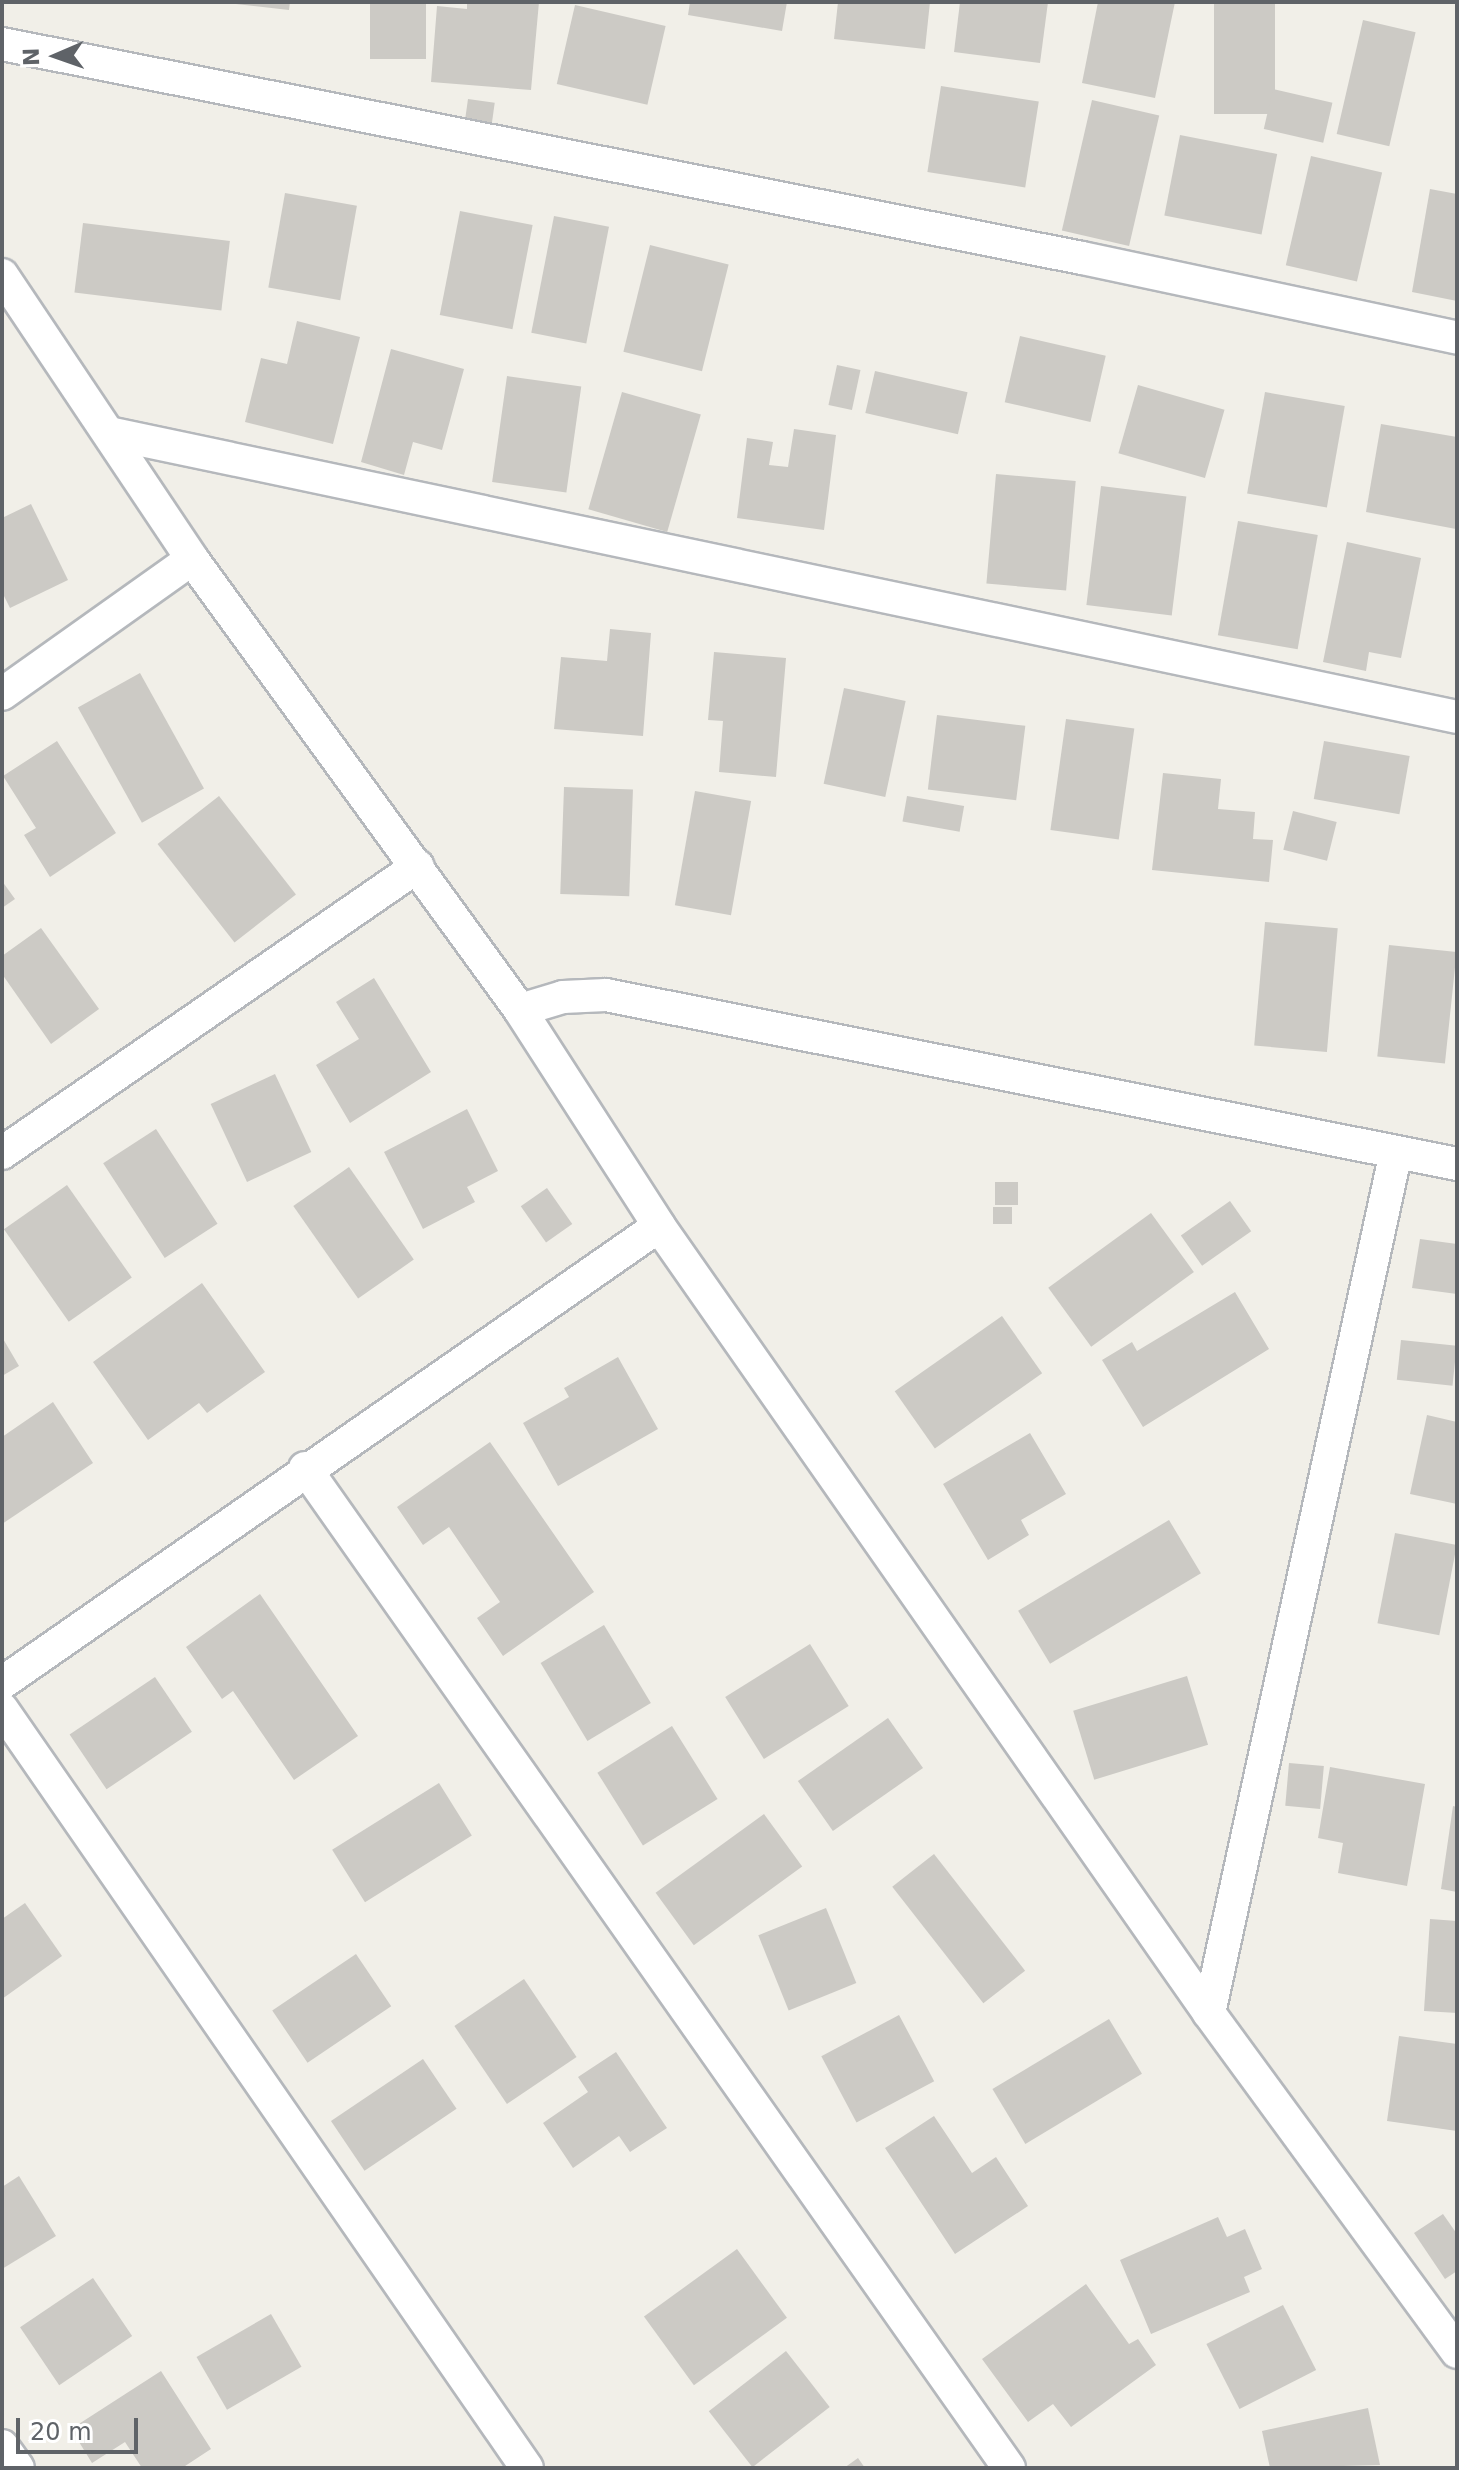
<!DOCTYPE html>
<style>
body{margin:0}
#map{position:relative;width:1459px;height:2470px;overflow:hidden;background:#f1efe8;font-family:"DejaVu Sans",sans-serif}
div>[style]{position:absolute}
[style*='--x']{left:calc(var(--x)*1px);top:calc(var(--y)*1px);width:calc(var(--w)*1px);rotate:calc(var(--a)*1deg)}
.building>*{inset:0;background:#cccac5;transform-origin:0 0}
.roads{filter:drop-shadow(2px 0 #b5b8bc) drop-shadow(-2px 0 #b5b8bc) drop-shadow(0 2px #b5b8bc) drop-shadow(0 -2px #b5b8bc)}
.street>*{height:32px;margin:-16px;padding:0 16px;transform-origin:16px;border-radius:16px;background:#fff}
span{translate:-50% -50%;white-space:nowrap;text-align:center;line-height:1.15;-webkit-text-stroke:6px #fff;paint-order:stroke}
.frame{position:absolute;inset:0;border:4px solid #5f6368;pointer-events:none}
.north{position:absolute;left:16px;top:16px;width:80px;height:80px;-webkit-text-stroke:6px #fff;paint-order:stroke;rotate:268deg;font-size:22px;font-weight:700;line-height:32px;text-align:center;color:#5f6368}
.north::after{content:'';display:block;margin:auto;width:28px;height:36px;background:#5f6368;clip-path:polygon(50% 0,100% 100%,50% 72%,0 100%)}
.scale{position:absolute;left:16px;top:2418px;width:122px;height:36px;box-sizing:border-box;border:4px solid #5f6368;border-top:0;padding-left:10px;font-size:24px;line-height:28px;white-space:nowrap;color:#5f6368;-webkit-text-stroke:6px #fff;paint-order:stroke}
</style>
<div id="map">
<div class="building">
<div style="clip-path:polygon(218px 2px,290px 2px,289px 10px)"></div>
<div style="left:370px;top:2px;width:56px;height:57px"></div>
<div style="clip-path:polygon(467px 2px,539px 2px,531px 90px,431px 82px,437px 6px,467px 9px)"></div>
<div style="clip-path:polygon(690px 2px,787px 2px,782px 31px,688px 15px)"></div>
<div style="clip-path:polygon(838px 2px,930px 2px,925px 49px,834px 39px)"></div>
<div style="clip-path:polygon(960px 2px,1048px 2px,1040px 63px,954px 52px)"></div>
<div style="clip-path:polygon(1098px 2px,1175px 2px,1155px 98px,1082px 83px)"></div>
<div style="left:1214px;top:2px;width:61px;height:112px"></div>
<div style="left:575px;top:5px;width:93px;height:81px;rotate:13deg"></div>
<div style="left:1363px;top:20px;width:54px;height:117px;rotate:13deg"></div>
<div style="left:941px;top:86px;width:99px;height:87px;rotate:9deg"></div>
<div style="left:1273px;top:89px;width:61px;height:41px;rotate:13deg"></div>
<div style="left:468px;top:99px;width:27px;height:32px;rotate:8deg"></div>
<div style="left:1092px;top:100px;width:69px;height:134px;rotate:13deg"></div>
<div style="left:1180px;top:135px;width:99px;height:82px;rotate:11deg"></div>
<div style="left:1311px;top:156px;width:73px;height:112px;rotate:13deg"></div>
<div style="clip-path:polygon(1430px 189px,1457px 194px,1457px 301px,1412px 292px)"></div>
<div style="left:285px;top:193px;width:73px;height:96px;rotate:10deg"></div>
<div style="left:460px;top:211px;width:74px;height:106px;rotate:11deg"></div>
<div style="left:554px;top:216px;width:56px;height:119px;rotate:11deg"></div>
<div style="left:83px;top:223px;width:148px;height:70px;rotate:7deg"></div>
<div style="left:650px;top:245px;width:81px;height:110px;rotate:14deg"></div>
<div style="clip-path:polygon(297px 321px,360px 337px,333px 444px,245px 422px,261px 358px,287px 364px)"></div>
<div style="left:1020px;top:336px;width:88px;height:68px;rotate:13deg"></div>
<div style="clip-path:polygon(391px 349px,464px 369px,442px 450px,413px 442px,404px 475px,361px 462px)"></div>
<div style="left:837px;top:365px;width:24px;height:41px;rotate:12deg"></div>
<div style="left:875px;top:371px;width:95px;height:43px;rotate:13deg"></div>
<div style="left:507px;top:376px;width:75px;height:107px;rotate:8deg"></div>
<div style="left:1138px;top:385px;width:90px;height:71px;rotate:16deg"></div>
<div style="left:622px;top:392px;width:82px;height:122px;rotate:16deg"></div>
<div style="left:1265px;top:392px;width:81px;height:103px;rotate:10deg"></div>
<div style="clip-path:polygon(1381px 424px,1457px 437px,1456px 529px,1366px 512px)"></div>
<div style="clip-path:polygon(794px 429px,836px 435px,824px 530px,737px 518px,747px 438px,773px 442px,769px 465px,788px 467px)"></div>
<div style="left:996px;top:474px;width:80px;height:110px;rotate:5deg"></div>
<div style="left:1101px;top:486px;width:86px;height:120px;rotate:7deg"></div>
<div style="clip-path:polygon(31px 504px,68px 580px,10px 608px,2px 592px,2px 518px)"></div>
<div style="left:1238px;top:521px;width:81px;height:116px;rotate:10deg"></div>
<div style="clip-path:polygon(1347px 542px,1421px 558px,1401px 658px,1369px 652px,1366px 671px,1323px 662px)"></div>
<div style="clip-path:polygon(610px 629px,651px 633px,643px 736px,554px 729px,561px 657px,607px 661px)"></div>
<div style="clip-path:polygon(714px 652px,786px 658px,776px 777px,719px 772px,723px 721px,708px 720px)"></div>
<div style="left:140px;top:673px;width:132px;height:71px;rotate:61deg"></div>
<div style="left:844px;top:688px;width:63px;height:98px;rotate:12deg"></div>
<div style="left:937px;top:715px;width:89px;height:75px;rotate:7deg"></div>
<div style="left:1066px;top:719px;width:69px;height:112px;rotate:8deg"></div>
<div style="clip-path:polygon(57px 741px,116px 833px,50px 877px,24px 835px,36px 828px,3px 776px)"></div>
<div style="left:1324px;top:741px;width:87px;height:59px;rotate:10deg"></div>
<div style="clip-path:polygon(1163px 773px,1221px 779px,1218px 809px,1255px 812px,1253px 839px,1273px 840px,1269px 882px,1152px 870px)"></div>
<div style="left:564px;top:787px;width:69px;height:107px;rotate:2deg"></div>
<div style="left:695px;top:791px;width:57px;height:116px;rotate:10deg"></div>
<div style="left:219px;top:796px;width:125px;height:78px;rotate:52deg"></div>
<div style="left:907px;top:796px;width:58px;height:26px;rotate:10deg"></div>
<div style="left:1293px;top:811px;width:45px;height:40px;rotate:14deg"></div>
<div style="clip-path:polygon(2px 881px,15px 899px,2px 908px)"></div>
<div style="left:1265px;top:922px;width:73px;height:124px;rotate:5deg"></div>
<div style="clip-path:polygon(41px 928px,99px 1009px,51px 1044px,2px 974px,2px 956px)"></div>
<div style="left:1389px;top:945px;width:68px;height:112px;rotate:6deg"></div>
<div style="clip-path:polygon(374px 978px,431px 1072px,350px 1123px,316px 1065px,359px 1039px,336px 1002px)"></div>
<div style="left:275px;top:1074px;width:86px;height:71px;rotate:65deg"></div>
<div style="clip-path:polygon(467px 1109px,498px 1171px,467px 1187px,475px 1202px,423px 1229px,384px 1152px)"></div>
<div style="left:156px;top:1129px;width:113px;height:63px;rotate:57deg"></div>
<div style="left:349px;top:1167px;width:113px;height:68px;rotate:55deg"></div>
<div style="left:995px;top:1182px;width:23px;height:23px"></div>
<div style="left:67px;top:1185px;width:113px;height:77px;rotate:55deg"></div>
<div style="left:547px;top:1188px;width:44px;height:32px;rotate:55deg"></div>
<div style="left:1230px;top:1201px;width:37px;height:60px;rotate:55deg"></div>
<div style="left:993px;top:1207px;width:19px;height:17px"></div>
<div style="left:1151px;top:1213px;width:73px;height:127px;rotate:54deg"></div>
<div style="clip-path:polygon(1420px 1239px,1457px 1244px,1457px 1294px,1412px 1288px)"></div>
<div style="clip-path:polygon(202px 1283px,265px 1372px,207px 1413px,199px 1403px,148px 1440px,93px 1362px)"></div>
<div style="clip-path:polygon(1235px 1292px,1269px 1349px,1143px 1427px,1102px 1360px,1132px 1342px,1137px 1351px)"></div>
<div style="left:1002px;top:1316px;width:70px;height:131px;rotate:55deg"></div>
<div style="clip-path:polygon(2px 1337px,19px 1366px,2px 1376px)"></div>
<div style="left:1401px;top:1340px;width:56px;height:40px;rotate:6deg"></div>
<div style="clip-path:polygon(618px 1357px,658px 1429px,558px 1486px,523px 1423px,569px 1397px,564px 1388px)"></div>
<div style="clip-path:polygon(53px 1402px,93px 1463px,2px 1524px,2px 1437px)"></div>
<div style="clip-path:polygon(1427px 1415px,1457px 1422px,1457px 1504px,1410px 1494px)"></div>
<div style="clip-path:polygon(1030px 1433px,1066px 1494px,1021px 1520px,1029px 1535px,988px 1560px,943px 1484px)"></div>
<div style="clip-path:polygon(490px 1442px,594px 1592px,503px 1656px,477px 1618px,500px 1602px,449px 1527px,423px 1545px,397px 1507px)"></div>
<div style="left:1169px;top:1520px;width:62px;height:176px;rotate:59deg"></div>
<div style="left:1395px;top:1533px;width:63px;height:92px;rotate:11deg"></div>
<div style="clip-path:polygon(260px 1594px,358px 1736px,294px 1780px,233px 1691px,222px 1699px,186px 1647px)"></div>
<div style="left:604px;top:1625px;width:91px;height:74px;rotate:59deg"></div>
<div style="left:810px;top:1644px;width:73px;height:100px;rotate:58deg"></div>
<div style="left:1187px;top:1676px;width:72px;height:119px;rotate:73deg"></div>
<div style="left:155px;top:1677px;width:66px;height:103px;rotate:56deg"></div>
<div style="left:888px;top:1718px;width:61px;height:110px;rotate:55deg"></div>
<div style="left:672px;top:1726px;width:86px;height:88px;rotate:58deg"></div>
<div style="left:1289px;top:1763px;width:35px;height:43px;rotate:5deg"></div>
<div style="clip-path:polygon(1330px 1767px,1425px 1784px,1407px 1886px,1338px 1873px,1343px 1843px,1318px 1838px)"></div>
<div style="left:439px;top:1783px;width:62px;height:126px;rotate:58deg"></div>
<div style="clip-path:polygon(1453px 1806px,1457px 1807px,1457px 1892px,1441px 1889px)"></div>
<div style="left:764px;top:1814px;width:65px;height:134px;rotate:54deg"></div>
<div style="left:934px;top:1854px;width:148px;height:53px;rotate:52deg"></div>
<div style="clip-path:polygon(25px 1903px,62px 1956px,2px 1999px,2px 1919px)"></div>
<div style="left:826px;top:1908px;width:81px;height:73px;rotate:68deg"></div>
<div style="clip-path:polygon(1430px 1919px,1457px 1921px,1457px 2013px,1424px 2011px)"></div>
<div style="left:356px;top:1954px;width:63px;height:101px;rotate:56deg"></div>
<div style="left:524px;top:1979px;width:94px;height:84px;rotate:56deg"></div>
<div style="left:899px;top:2015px;width:75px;height:88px;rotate:62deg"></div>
<div style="left:1109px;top:2019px;width:64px;height:136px;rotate:59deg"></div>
<div style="clip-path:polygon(1399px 2036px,1457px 2044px,1457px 2131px,1387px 2121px)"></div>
<div style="clip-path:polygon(616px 2052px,667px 2128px,630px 2152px,619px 2136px,573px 2168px,543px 2123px,588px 2092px,578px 2077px)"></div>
<div style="left:423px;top:2059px;width:60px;height:111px;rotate:56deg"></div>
<div style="clip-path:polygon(934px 2116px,972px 2173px,996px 2157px,1028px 2206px,955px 2254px,885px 2148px)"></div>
<div style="clip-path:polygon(19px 2176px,56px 2236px,2px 2269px,2px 2187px)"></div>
<div style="clip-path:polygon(1443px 2214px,1457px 2234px,1457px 2271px,1445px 2279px,1414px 2233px)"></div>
<div style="clip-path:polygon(1218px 2217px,1227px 2237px,1245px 2229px,1262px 2269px,1244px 2277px,1250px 2292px,1151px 2334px,1120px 2260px)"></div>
<div style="left:737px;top:2249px;width:85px;height:115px;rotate:54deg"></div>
<div style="left:93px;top:2278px;width:70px;height:88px;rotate:56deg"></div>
<div style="clip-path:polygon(1086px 2284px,1129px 2344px,1138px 2339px,1156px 2365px,1071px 2427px,1053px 2404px,1028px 2422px,982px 2359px)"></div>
<div style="left:1283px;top:2305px;width:73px;height:86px;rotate:63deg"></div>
<div style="left:271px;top:2314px;width:61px;height:86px;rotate:60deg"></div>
<div style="left:786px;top:2351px;width:71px;height:98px;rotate:52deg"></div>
<div style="clip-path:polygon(161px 2371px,211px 2449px,182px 2468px,142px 2468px,125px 2442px,92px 2463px,71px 2429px)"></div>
<div style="clip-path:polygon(1368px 2408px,1380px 2465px,1270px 2468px,1262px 2431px)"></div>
<div style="clip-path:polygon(858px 2458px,865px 2468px,844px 2468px)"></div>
</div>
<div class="roads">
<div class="street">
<div style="--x:2;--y:44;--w:1101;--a:11.21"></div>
<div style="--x:1082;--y:258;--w:383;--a:12"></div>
<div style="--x:2;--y:275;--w:342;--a:56.2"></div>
<div style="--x:192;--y:559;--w:558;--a:53.97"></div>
<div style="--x:520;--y:1010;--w:257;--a:57.2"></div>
<div style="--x:659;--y:1226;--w:960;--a:55.05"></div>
<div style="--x:1209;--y:2013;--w:420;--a:53.8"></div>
<div style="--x:113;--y:434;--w:1373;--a:11.89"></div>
<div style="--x:2;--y:694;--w:233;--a:-35.4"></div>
<div style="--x:520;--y:1010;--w:45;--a:-16.8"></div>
<div style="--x:563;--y:997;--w:43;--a:-2.7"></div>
<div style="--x:606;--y:995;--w:868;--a:11.23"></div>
<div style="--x:2;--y:1153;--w:505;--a:-34.6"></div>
<div style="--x:305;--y:1468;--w:1223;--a:54.85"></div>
<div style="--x:2;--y:1683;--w:800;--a:-34.82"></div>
<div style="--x:2;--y:1709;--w:923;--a:55.33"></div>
<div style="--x:1209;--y:2013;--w:881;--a:-77.75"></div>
<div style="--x:2;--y:2446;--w:27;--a:54"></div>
</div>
</div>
<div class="frame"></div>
<div class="north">N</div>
<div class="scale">20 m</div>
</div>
